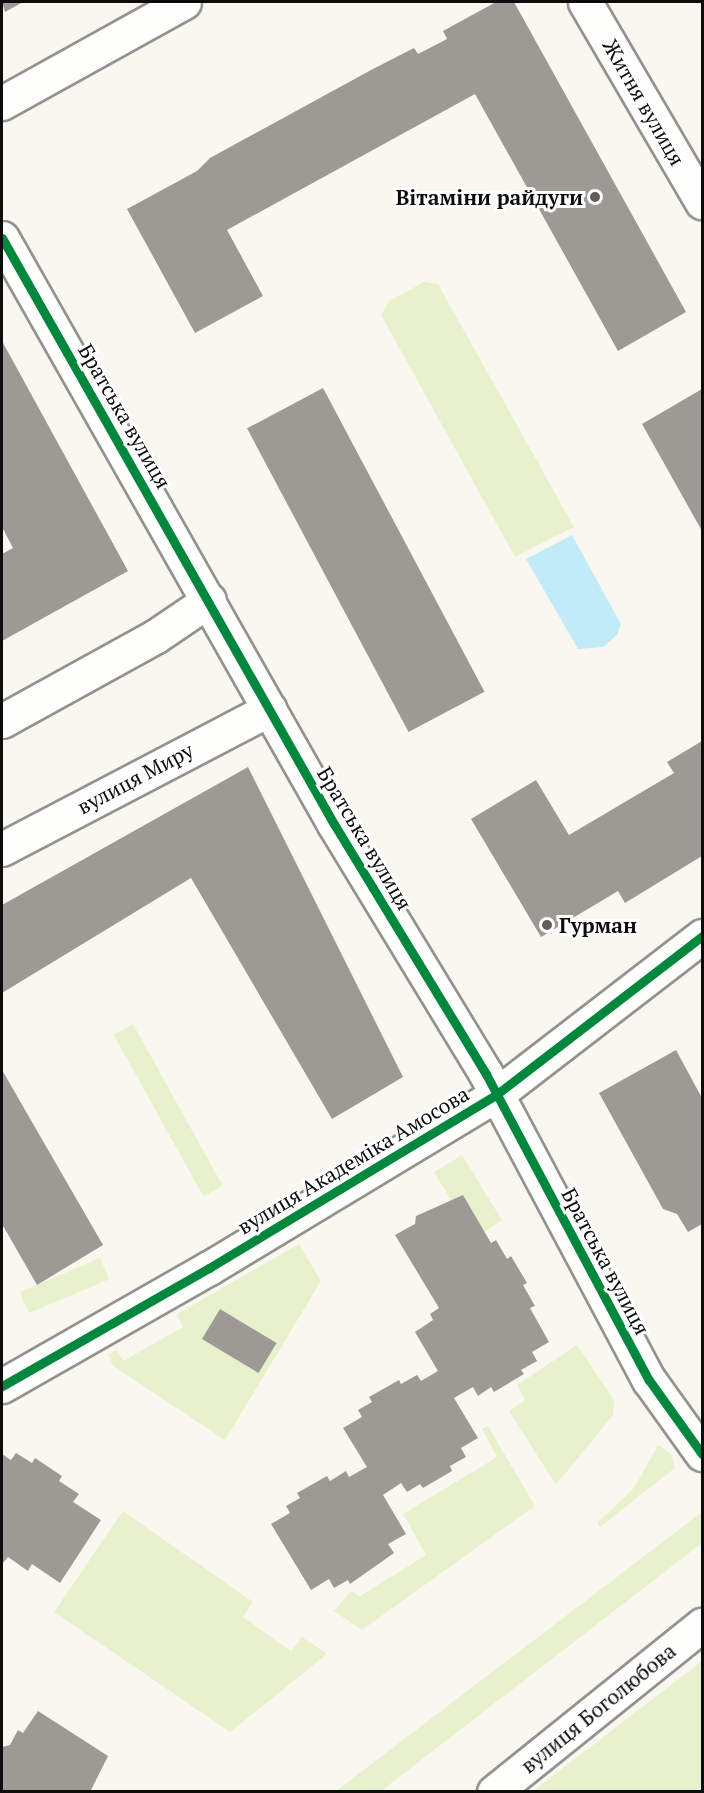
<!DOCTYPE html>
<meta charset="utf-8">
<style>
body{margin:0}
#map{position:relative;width:704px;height:1793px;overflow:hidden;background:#faf7f0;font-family:"PT Serif",serif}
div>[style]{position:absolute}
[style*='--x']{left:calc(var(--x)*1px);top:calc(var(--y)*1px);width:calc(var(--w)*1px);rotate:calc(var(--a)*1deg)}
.green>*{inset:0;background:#e7f2cd;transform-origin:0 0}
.water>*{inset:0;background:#c2ebf8}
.building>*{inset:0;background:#9d9a96;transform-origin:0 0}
.roads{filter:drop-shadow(2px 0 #93928f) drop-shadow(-2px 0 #93928f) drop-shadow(0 2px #93928f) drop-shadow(0 -2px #93928f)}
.street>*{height:33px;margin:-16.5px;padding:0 16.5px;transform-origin:16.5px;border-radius:16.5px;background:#fefefd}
.cycleway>*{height:9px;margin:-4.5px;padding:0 4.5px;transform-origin:4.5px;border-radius:4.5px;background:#00873e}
.dots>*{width:16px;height:16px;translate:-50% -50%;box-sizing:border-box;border:3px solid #fff;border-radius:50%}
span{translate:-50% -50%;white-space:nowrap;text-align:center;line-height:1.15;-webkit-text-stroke:6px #fff;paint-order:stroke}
.street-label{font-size:21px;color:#0c0c0c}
.poi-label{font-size:21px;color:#0c0c0c;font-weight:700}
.right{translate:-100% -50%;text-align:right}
.left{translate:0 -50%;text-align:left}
.frame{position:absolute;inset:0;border:3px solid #0c0c0c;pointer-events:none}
</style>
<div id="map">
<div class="green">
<div style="clip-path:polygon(424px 282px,438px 284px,574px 527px,515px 557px,381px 315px,389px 301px)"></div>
<div style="left:133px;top:1024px;width:185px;height:22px;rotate:61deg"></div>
<div style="clip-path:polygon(462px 1155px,502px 1220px,484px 1232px,463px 1195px,452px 1202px,434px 1172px)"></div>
<div style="clip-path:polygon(299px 1244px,321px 1281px,225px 1440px,113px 1366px,108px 1354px,117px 1350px,123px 1361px,183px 1327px,177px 1314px)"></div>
<div style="left:100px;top:1258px;width:23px;height:87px;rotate:67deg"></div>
<div style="clip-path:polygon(577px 1345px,614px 1400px,613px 1415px,556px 1485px,509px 1411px,525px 1400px,517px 1385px)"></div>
<div style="clip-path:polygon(488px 1426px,535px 1506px,362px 1630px,334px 1611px,351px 1591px,360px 1596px,426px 1555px,403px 1514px,497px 1457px,482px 1429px)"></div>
<div style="clip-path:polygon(658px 1445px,671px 1454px,675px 1468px,600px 1527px,597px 1523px,634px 1488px)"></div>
<div style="clip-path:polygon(123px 1511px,253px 1602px,243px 1617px,291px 1651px,302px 1637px,327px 1654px,230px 1732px,54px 1612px)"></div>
<div style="clip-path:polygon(702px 1512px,702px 1543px,381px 1791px,336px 1791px)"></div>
<div style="clip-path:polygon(702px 1661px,702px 1791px,533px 1791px)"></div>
</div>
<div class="water">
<div style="clip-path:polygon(572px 535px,621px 624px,617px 635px,603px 647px,578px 649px,526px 559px)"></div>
</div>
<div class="building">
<div style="clip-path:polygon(2px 2px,23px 2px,5px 12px)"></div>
<div style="clip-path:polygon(496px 2px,514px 2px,686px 312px,618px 351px,475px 94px,227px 230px,263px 296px,195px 333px,127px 209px,197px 171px,210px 158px,371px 70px,414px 48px,418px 54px,447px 39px,443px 31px)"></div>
<div style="clip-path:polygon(2px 341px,128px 571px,2px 641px,2px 554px,13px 548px,2px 527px)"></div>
<div style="left:323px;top:388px;width:344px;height:86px;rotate:62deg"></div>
<div style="clip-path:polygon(702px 389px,702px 531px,642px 424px)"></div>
<div style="clip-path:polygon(702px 741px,702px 856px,625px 903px,618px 891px,541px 937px,471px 819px,536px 780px,569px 835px,674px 773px,667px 762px)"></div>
<div style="clip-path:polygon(248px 767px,403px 1077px,332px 1119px,191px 878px,2px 993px,2px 905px)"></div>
<div style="clip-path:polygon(676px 1050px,702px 1098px,702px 1224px,688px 1232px,677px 1214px,663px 1209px,599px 1093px)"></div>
<div style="clip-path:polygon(2px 1070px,103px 1245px,37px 1285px,2px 1224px)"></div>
<div style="clip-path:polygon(463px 1195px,491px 1243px,496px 1240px,507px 1259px,511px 1256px,527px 1283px,523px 1285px,535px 1306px,530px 1308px,549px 1342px,532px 1352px,537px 1361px,521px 1370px,524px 1374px,494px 1392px,491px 1387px,478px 1396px,473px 1387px,454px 1398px,478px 1438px,461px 1448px,466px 1457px,450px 1466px,452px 1471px,423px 1488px,420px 1484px,407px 1492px,401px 1483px,383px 1495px,406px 1534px,388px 1544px,394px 1553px,350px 1584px,348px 1580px,334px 1588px,329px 1579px,311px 1590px,271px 1524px,290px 1513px,286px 1506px,300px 1498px,297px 1493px,327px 1476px,330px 1481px,346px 1471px,349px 1477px,367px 1467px,343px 1428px,362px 1417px,358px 1410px,372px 1402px,369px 1397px,399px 1380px,401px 1384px,417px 1375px,421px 1381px,438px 1371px,415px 1332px,433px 1320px,430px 1314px,439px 1308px,395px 1235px,415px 1224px,416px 1216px)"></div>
<div style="left:220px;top:1309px;width:66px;height:35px;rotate:31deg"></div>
<div style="clip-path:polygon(16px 1453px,32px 1463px,35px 1458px,62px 1476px,59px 1481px,79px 1494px,73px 1502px,101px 1520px,60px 1583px,32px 1564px,28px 1571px,8px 1557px,2px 1564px,2px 1454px,11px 1460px)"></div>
<div style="clip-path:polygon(38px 1711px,108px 1756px,90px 1792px,2px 1792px,2px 1747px,10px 1745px,18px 1730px,23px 1733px)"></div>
</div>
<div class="roads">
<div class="street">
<div style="--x:585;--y:2;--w:232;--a:59.7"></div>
<div style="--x:2;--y:103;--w:208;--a:-29"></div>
<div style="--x:2;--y:238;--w:674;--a:60.47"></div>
<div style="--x:334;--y:824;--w:293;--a:58.7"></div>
<div style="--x:486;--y:1074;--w:347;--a:62"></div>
<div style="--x:649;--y:1380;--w:91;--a:54.4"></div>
<div style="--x:2;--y:721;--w:176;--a:-28.9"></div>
<div style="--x:156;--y:636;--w:64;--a:-34.2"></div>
<div style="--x:2;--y:849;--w:302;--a:-27.6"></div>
<div style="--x:2;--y:1386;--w:238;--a:-29.7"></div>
<div style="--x:209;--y:1268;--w:336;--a:-31.1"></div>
<div style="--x:497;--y:1094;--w:259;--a:-37.6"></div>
<div style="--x:494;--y:1792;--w:267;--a:-38.8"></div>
</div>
</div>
<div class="cycleway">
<div style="--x:2;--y:238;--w:674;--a:60.47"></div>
<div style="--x:334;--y:824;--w:293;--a:58.7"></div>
<div style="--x:486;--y:1074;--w:347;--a:62"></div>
<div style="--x:649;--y:1380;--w:91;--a:54.4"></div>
<div style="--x:2;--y:1386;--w:238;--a:-29.7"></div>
<div style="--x:209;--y:1268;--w:336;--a:-31.1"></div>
<div style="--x:497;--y:1094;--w:259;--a:-37.6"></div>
</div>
<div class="dots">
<div style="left:595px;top:197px;background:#5f5e5c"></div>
<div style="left:547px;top:925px;background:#5f5e5c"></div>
</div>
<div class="street-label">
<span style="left:644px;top:102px;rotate:60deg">Житня вулиця</span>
<span style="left:125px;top:416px;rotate:60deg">Братська вулиця</span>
<span style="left:135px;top:778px;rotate:-28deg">вулиця Миру</span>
<span style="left:365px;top:838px;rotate:59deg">Братська вулиця</span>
<span style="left:353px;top:1160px;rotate:-31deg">вулиця Академіка Амосова</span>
<span style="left:606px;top:1261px;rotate:62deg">Братська вулиця</span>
<span style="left:598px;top:1708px;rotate:-39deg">вулиця Боголюбова</span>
</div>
<div class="poi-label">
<span class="right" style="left:583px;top:197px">Вітаміни райдуги</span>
<span class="left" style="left:559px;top:925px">Гурман</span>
</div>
<div class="frame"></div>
</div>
